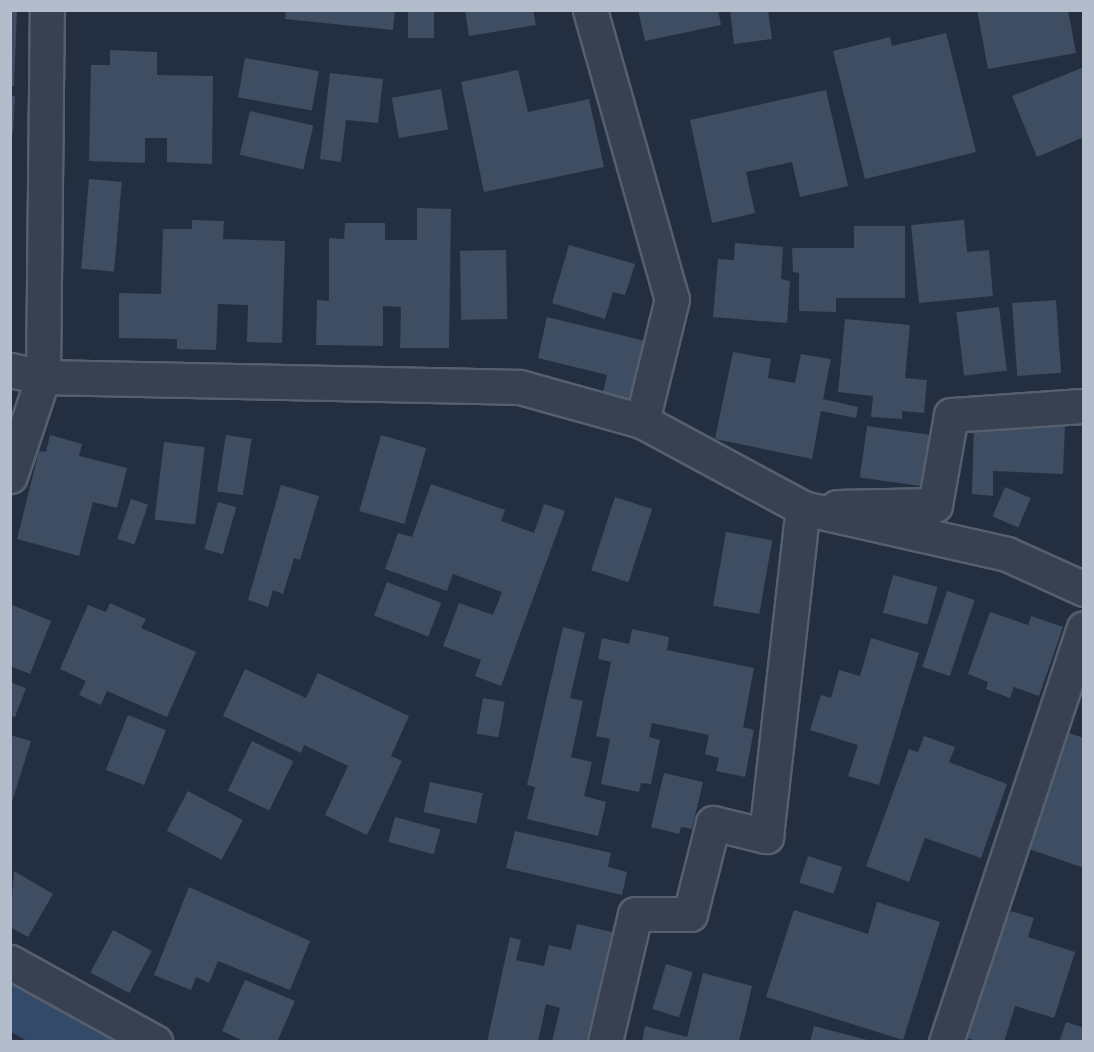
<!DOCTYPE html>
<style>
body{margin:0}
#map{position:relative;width:1094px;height:1052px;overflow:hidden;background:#232f41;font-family:"Nunito Sans",sans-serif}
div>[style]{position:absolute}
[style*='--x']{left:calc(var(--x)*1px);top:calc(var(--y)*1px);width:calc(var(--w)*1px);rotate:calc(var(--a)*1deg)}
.canal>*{height:52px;margin:-26px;padding:0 26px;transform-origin:26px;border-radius:26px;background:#344a69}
.building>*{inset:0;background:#3e4d61;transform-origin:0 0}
.roads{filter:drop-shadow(2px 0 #555f6e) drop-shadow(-2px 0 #555f6e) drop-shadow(0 2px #555f6e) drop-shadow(0 -2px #555f6e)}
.minor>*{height:33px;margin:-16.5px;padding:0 16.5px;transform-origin:16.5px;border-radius:16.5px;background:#374151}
span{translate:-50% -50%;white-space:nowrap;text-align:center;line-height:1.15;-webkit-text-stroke:4.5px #1c2636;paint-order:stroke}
.frame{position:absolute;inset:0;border:12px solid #b3bccb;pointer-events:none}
</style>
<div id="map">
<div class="canal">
<div style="--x:10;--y:1002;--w:84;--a:28.4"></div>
</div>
<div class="building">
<div style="clip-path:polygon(10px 10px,17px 10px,14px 86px,10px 86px)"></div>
<div style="clip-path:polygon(286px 10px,395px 10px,393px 30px,285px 19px)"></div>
<div style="left:408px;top:10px;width:26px;height:28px"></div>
<div style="clip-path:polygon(465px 10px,533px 10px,536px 25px,469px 36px)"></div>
<div style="clip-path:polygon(638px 10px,718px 10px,721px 25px,645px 41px)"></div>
<div style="clip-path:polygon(730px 10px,768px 10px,772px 39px,734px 44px)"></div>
<div style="clip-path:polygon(977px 10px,1068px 10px,1076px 53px,988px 69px)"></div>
<div style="clip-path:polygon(946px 33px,976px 152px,865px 179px,833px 51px,890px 37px,892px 46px)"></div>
<div style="clip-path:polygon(110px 50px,157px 52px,157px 75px,213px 76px,212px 164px,167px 162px,167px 138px,145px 138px,145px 163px,89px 161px,91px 65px,110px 65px)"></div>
<div style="left:245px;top:58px;width:75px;height:40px;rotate:10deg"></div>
<div style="clip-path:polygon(1084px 67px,1084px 137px,1037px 157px,1012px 96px)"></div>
<div style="clip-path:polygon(518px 70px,528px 112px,589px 99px,604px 167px,484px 192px,461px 82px)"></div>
<div style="clip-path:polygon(330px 73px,383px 79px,378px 123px,346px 120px,341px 162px,320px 159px)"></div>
<div style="left:441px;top:89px;width:41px;height:50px;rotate:80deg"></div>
<div style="clip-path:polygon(826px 90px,848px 186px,800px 197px,792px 162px,746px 172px,755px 213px,712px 223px,690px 120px)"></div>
<div style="clip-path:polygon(10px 96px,15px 96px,13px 133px,10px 133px)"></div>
<div style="left:250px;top:111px;width:65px;height:45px;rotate:13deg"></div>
<div style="left:89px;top:179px;width:33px;height:90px;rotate:5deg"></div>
<div style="clip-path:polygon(417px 208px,451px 209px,449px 348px,400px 348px,401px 307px,383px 306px,383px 346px,316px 345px,317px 300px,329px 301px,329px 238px,344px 239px,345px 223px,385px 223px,385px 240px,417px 240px)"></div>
<div style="clip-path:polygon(192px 220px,224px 221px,223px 239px,285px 241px,282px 343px,247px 342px,248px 305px,218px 304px,216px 350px,177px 349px,177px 339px,119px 338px,119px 293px,161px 294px,163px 229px,192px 229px)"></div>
<div style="clip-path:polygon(964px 220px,967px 252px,989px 250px,993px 296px,919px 303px,911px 225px)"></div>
<div style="clip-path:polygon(854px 226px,905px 226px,905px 298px,836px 298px,836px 312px,799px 311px,799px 273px,793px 272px,792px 248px,854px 248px)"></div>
<div style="clip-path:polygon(735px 243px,783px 247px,781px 279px,790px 281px,787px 323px,713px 317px,718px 259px,734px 260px)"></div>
<div style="clip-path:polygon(569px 245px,635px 264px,625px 295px,613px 292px,605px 319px,552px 303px)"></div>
<div style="left:506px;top:250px;width:69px;height:46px;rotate:89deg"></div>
<div style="left:1056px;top:300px;width:73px;height:44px;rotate:86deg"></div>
<div style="left:999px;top:307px;width:64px;height:43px;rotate:83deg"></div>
<div style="clip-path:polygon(547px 317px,645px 341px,631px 399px,603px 393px,607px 375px,538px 358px)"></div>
<div style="clip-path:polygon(845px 319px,910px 325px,905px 378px,927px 380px,924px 413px,902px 411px,902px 419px,871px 417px,873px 396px,838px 392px)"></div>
<div style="clip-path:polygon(733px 352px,771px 359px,768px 378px,795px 383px,801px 354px,831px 359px,823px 399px,858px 407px,856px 418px,821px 411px,812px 459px,715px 439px)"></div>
<div style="clip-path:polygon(974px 420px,1065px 423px,1063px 474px,993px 471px,993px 496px,972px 494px)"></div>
<div style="left:867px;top:426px;width:63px;height:52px;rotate:8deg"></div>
<div style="clip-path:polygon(50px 435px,82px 444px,79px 456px,127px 468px,117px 508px,93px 502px,79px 556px,17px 539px,39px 451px,46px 452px)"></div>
<div style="left:226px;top:435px;width:26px;height:57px;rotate:9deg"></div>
<div style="left:381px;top:435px;width:47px;height:79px;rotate:16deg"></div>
<div style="left:164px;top:442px;width:41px;height:78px;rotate:7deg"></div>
<div style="clip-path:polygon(431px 484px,505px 510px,501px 521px,534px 533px,544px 504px,565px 511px,501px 686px,475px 676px,481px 660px,443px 646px,459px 603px,493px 615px,502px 592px,453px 574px,447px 591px,385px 569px,398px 533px,412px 537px)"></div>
<div style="clip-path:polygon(281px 485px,319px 496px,300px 560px,294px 558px,283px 594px,273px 590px,268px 607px,248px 600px)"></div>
<div style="left:1005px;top:487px;width:28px;height:32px;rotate:23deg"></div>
<div style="left:615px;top:497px;width:39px;height:77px;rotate:18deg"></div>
<div style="left:131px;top:499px;width:18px;height:42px;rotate:19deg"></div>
<div style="left:218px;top:502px;width:19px;height:49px;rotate:16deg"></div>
<div style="left:726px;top:532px;width:47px;height:75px;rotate:10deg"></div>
<div style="left:893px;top:575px;width:46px;height:39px;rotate:15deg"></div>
<div style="left:387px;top:582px;width:58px;height:36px;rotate:21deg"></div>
<div style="left:947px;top:591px;width:29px;height:80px;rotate:18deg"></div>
<div style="clip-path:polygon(110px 603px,146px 619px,141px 628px,196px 652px,167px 717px,107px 691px,101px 705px,79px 695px,86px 681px,60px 669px,88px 605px,106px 612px)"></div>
<div style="clip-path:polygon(10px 604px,51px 621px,30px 674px,10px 666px)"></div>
<div style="clip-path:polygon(990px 612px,1028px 625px,1031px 616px,1063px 627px,1039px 696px,1014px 687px,1010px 698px,986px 689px,988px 682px,968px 674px)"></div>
<div style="clip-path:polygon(563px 627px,585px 633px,570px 698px,583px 701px,571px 757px,592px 762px,584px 796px,606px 802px,598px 836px,527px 819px,535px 787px,527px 785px)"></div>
<div style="clip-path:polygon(632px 629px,669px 637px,667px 650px,754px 668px,743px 727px,754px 730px,745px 777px,716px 771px,719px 758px,705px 754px,709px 735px,652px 723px,649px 737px,660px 740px,651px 784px,641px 783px,639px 792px,601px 784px,610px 739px,596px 736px,611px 662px,598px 659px,602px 638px,629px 644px)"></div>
<div style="clip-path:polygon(871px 638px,919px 653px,879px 785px,848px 776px,858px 745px,810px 730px,821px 695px,831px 698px,839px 670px,860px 676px)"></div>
<div style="clip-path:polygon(245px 669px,306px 698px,318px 673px,409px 716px,391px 756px,402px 761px,367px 835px,325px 815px,348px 766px,304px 745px,301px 753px,223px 716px)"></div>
<div style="clip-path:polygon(10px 682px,26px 688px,15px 717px,10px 716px)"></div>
<div style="left:483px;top:698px;width:22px;height:36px;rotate:10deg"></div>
<div style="left:128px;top:715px;width:41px;height:59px;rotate:22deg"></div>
<div style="clip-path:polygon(1063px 731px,1084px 738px,1084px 868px,1023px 847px)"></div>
<div style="clip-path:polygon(10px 735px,31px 741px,11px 805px,10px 805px)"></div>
<div style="clip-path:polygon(924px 736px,955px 747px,949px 762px,1007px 784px,981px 858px,925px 838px,909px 882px,866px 866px,909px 749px,918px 752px)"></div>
<div style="left:252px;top:741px;width:46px;height:55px;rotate:26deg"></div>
<div style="clip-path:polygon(664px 773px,703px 782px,692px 829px,681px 827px,679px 834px,651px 827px)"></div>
<div style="left:430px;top:782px;width:54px;height:31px;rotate:12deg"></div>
<div style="left:188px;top:791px;width:62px;height:45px;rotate:28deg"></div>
<div style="left:395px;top:817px;width:47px;height:26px;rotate:15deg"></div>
<div style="clip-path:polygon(515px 831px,611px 853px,608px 867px,627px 872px,622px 895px,506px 868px)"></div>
<div style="left:808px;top:856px;width:36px;height:28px;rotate:18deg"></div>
<div style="clip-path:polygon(14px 871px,53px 894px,28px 937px,10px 927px)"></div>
<div style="clip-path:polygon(189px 887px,310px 941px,290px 990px,218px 961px,209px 983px,196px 977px,191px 990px,154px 975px)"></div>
<div style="clip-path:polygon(877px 902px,940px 922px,903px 1040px,766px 997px,794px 910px,868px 934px)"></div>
<div style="clip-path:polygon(1011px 911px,1034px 918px,1028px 937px,1075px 952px,1054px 1018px,1015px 1006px,1004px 1042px,979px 1042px,958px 1035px,997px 913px,1008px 917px)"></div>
<div style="clip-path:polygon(577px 924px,616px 933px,591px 1042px,552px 1042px,560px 1008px,546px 1004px,538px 1042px,487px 1042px,510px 937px,521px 940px,516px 960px,544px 966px,549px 945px,571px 950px)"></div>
<div style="left:113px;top:930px;width:44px;height:48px;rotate:28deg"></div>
<div style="left:666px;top:964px;width:28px;height:47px;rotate:17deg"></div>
<div style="clip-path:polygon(703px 973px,752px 986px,739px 1042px,642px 1042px,645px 1026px,687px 1037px)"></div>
<div style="clip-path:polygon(245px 980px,295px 1001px,277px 1042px,246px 1042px,222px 1031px)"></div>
<div style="clip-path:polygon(1066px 1022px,1084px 1028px,1084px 1042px,1059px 1042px)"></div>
<div style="clip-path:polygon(814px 1026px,871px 1041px,871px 1042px,810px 1042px)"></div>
</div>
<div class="roads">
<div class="minor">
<div style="--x:590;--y:10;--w:300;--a:74.2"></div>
<div style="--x:672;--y:299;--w:126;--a:103.8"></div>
<div style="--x:10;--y:370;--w:34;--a:12"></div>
<div style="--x:43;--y:377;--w:477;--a:1.2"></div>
<div style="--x:520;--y:387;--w:127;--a:15.6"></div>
<div style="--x:642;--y:421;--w:183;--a:28.4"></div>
<div style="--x:803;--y:508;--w:209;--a:12.7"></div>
<div style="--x:1007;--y:554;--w:85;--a:24.4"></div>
<div style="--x:10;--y:476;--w:104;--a:-71.6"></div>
<div style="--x:43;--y:377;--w:367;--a:-89.4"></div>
<div style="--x:837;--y:507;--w:98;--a:-1.2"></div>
<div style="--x:935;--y:505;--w:91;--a:-79.9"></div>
<div style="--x:951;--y:415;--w:133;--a:-3.9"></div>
<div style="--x:10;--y:962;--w:166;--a:28.9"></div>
<div style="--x:605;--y:1042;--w:131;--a:-76.8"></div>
<div style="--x:635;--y:914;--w:55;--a:0"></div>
<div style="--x:690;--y:914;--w:94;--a:-75.8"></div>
<div style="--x:713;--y:823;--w:55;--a:13.8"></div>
<div style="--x:766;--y:836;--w:330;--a:-83.6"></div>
<div style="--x:946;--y:1042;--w:436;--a:-71.6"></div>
</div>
</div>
<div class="frame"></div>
</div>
